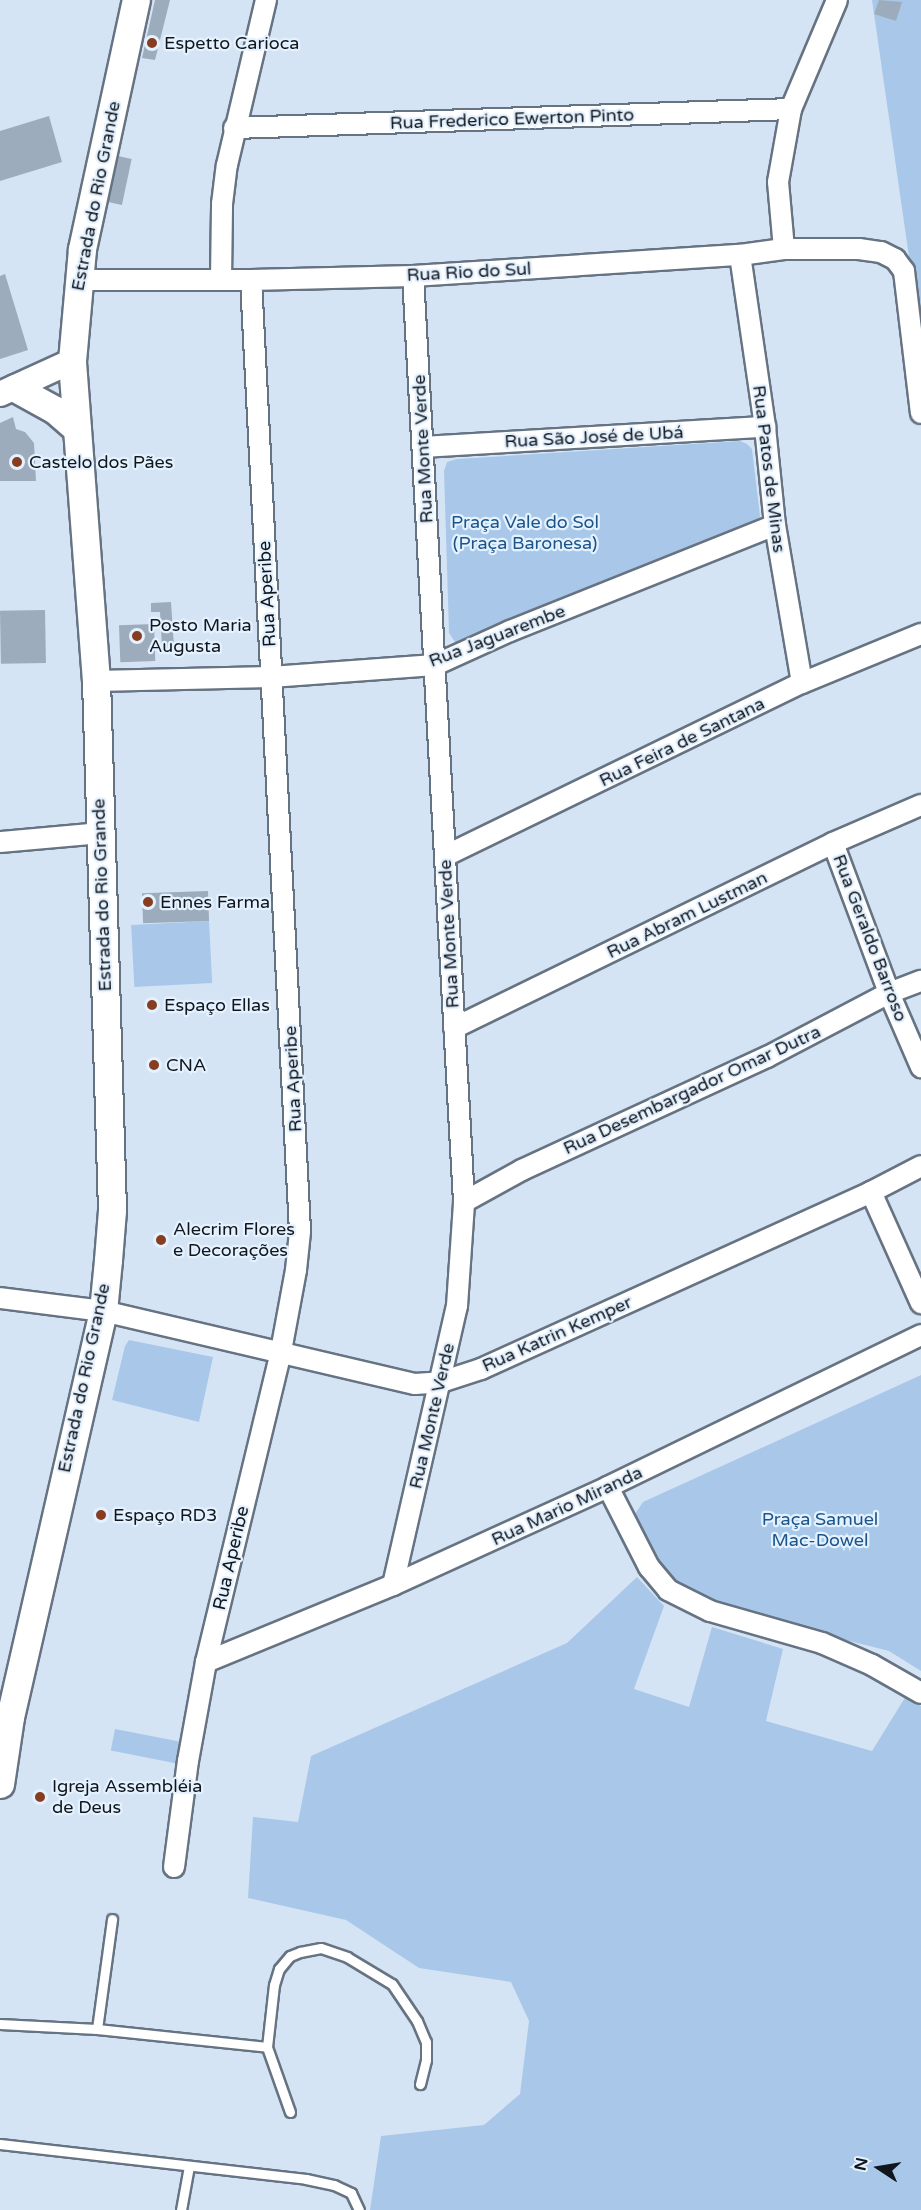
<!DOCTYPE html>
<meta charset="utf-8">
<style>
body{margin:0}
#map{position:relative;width:921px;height:2210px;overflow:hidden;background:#d5e4f5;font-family:"Varela Round",sans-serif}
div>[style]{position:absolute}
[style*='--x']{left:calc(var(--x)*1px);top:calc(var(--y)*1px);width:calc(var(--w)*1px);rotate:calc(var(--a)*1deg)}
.green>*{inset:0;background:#a9c8e9;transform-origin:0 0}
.building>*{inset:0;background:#9dacbc;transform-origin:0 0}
.roads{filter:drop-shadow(2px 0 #667382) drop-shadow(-2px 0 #667382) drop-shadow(0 2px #667382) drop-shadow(0 -2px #667382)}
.service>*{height:9px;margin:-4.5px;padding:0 4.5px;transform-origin:4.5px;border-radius:4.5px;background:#fff}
.minor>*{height:20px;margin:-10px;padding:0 10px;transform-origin:10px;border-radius:10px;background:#fff}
.tertiary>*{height:24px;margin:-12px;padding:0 12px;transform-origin:12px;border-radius:12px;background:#fff}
.secondary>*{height:27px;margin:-13.5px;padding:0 13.5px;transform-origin:13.5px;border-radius:13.5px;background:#fff}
.dots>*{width:16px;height:16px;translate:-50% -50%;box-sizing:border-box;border:3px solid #e4f1ff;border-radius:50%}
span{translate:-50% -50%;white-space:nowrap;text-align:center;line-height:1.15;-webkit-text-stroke:4.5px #e4f1ff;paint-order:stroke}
.poi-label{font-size:18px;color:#11161c}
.left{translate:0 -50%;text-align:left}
.street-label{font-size:18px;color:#11161c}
.park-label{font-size:18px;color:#1b548b}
.north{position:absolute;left:849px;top:2138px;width:60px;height:60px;-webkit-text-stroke:4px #e4f1ff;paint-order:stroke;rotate:282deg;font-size:16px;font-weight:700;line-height:24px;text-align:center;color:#11161c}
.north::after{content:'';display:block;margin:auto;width:21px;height:27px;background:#11161c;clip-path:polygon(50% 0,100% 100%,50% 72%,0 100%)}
</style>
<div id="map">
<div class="green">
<div style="clip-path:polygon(872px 0,921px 0,921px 339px,907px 243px)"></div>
<div style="clip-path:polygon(740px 441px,747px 444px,752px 449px,760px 516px,758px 524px,465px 642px,455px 642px,449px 633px,444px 471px,447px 462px,457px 459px)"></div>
<div style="left:209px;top:921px;width:62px;height:78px;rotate:87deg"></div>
<div style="clip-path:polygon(129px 1340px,213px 1357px,199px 1422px,112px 1400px,125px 1346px)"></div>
<div style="clip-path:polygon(921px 1375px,921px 1671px,889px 1651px,696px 1602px,674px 1587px,635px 1527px,635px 1514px,643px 1502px)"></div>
<div style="clip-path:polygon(637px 1577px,664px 1606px,634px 1689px,689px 1707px,712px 1627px,783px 1649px,766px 1721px,872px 1751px,906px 1696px,921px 1706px,921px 2210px,370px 2210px,381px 2136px,484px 2125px,520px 2094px,529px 2021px,511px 1982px,419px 1968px,346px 1920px,248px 1898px,253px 1817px,298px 1822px,311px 1756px,567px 1643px)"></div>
<div style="left:115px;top:1729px;width:67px;height:22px;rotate:11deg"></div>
</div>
<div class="building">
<div style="clip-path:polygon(155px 0,170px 0,155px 60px,142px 58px)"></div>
<div style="clip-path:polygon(879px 0,902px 2px,896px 21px,874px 14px)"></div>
<div style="clip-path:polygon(49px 116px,62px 162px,0 181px,0 131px)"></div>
<div style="left:118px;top:156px;width:14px;height:47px;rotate:12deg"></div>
<div style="clip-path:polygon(5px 274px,28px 350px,0 359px,0 276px)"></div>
<div style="clip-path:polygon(13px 417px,16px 429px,25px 432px,34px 443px,36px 481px,0 481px,0 423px)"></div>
<div style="clip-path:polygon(171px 602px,174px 647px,162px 648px,160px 612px,151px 612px,151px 603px)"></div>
<div style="left:45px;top:610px;width:53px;height:45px;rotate:89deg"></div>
<div style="left:154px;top:624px;width:37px;height:35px;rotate:88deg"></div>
<div style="left:208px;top:891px;width:30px;height:66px;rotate:88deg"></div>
</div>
<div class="roads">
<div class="service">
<div style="--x:0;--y:2024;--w:97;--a:3"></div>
<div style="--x:97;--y:2029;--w:171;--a:6"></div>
<div style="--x:97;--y:2029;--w:111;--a:-82.2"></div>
<div style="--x:290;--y:2112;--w:69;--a:-109.5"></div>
<div style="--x:267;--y:2047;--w:62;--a:-83.6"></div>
<div style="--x:274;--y:1985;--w:17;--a:-73"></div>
<div style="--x:279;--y:1969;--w:17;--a:-50"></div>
<div style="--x:290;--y:1956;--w:11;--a:-22"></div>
<div style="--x:300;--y:1952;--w:21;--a:-11"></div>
<div style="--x:321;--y:1948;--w:28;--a:19"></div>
<div style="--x:347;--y:1957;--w:52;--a:31"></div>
<div style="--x:392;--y:1984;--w:45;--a:56"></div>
<div style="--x:417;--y:2021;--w:23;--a:67"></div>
<div style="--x:426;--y:2042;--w:18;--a:90"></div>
<div style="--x:426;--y:2060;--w:25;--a:104"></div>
<div style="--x:0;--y:2144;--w:308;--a:6.5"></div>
<div style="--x:306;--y:2179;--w:29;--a:12"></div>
<div style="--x:334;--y:2185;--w:19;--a:25"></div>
<div style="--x:351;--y:2193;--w:19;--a:65"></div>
<div style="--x:181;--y:2210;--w:45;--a:-79.7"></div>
</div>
<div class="minor">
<div style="--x:234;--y:128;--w:557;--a:-1.95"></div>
<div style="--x:784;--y:249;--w:67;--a:-95.1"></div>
<div style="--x:778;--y:182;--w:74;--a:-79.9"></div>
<div style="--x:791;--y:109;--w:118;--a:-67.1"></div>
<div style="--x:740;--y:255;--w:174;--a:81.7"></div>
<div style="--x:765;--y:427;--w:99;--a:84.2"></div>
<div style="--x:775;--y:525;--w:160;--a:80.3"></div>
<div style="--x:221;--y:279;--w:75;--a:-89.2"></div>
<div style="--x:222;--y:204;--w:39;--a:-83"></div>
<div style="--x:227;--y:165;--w:170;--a:-76.7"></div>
<div style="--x:78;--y:280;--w:173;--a:0"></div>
<div style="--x:251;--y:280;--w:162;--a:-1.4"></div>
<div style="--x:413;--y:276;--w:328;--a:-3.7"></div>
<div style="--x:740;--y:255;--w:44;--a:-7.8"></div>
<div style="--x:784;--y:249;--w:75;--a:0"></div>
<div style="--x:859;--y:249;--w:22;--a:8"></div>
<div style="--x:881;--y:252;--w:16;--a:27"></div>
<div style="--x:895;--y:259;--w:15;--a:53"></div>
<div style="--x:904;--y:271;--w:143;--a:83.2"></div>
<div style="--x:424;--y:447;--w:342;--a:-3.4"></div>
<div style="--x:96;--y:681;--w:175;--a:-1.3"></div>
<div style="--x:271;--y:677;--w:164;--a:-4.2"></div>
<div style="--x:435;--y:665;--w:82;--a:-24.4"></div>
<div style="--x:510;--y:631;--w:285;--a:-21.8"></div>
<div style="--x:0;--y:842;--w:100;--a:-5.1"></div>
<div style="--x:833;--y:843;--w:160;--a:69.5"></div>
<div style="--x:889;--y:993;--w:81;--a:66.6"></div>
<div style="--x:445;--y:856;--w:397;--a:-25.9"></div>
<div style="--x:802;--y:683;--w:129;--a:-22.4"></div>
<div style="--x:454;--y:1028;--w:422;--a:-26"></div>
<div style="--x:833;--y:843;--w:96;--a:-23.4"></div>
<div style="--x:871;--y:1192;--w:122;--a:65.8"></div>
<div style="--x:464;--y:1202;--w:66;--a:-28.9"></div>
<div style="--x:522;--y:1170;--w:270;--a:-24.8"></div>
<div style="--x:767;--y:1057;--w:138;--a:-27.7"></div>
<div style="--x:889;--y:993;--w:34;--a:-21"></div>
<div style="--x:0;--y:1298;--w:104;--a:7.2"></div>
<div style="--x:103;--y:1311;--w:320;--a:13.2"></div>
<div style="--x:415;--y:1384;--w:26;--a:-4"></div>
<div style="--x:441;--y:1382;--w:42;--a:-18"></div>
<div style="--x:481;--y:1369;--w:428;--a:-24.4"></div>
<div style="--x:871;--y:1192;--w:56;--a:-27.5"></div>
<div style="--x:608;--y:1487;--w:90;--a:62.9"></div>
<div style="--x:649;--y:1567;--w:30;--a:50"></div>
<div style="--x:668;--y:1590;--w:47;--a:26.6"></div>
<div style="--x:710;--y:1611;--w:116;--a:15.9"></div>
<div style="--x:822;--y:1643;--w:55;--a:23.7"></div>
<div style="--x:872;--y:1665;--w:56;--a:29.7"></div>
<div style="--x:393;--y:1585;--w:286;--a:-77.1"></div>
<div style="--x:457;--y:1306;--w:104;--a:-86.1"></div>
<div style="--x:464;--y:1202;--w:927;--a:-93.15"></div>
<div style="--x:206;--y:1662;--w:202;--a:-22.4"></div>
<div style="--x:393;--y:1585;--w:236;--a:-24.5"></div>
<div style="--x:608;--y:1487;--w:348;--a:-25.9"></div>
<div style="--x:174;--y:1867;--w:107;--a:-82.5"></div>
<div style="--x:188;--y:1761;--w:101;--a:-79.7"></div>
<div style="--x:206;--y:1662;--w:320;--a:-76.4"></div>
<div style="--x:281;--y:1351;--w:82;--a:-79.5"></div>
<div style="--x:296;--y:1270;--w:39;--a:-84"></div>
<div style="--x:300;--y:1231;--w:952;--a:-92.95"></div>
</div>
<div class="tertiary">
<div style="--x:0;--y:394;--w:79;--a:-24.6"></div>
</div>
<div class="secondary">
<div style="--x:15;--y:388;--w:46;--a:28.8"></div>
<div style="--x:55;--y:410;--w:29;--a:41"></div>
<div style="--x:0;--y:1784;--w:68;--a:-81.5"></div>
<div style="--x:10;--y:1717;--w:417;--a:-77.1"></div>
<div style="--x:103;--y:1311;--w:51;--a:-84.4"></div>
<div style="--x:108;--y:1260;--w:50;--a:-85.4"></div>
<div style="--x:112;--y:1210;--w:529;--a:-91.73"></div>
<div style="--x:96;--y:681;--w:321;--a:-94.3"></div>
<div style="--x:72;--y:361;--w:112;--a:-84.9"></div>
<div style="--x:82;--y:249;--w:255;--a:-77.8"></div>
</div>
</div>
<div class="dots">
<div style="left:152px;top:43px;background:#863d20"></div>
<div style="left:17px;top:462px;background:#863d20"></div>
<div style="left:137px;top:636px;background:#863d20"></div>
<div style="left:148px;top:902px;background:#863d20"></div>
<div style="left:152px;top:1005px;background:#863d20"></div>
<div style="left:154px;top:1065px;background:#863d20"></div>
<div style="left:161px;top:1240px;background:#863d20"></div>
<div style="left:101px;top:1515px;background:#863d20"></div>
<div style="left:40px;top:1797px;background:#863d20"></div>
</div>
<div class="poi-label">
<span class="left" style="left:164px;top:43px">Espetto Carioca</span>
<span class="left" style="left:29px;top:462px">Castelo dos Pães</span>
<span class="left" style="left:149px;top:636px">Posto Maria<br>Augusta</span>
<span class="left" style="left:160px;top:902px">Ennes Farma</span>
<span class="left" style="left:164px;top:1005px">Espaço Ellas</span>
<span class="left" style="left:166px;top:1065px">CNA</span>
<span class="left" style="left:173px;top:1240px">Alecrim Flores<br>e Decorações</span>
<span class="left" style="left:113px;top:1515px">Espaço RD3</span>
<span class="left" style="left:52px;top:1797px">Igreja Assembléia<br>de Deus</span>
</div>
<div class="street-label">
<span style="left:512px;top:119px;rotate:-2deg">Rua Frederico Ewerton Pinto</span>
<span style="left:96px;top:196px;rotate:-79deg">Estrada do Rio Grande</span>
<span style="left:469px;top:272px;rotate:-3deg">Rua Rio do Sul</span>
<span style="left:594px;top:437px;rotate:-3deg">Rua São José de Ubá</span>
<span style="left:423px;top:449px;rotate:-93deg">Rua Monte Verde</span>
<span style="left:769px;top:469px;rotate:83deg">Rua Patos de Minas</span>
<span style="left:267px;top:594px;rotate:-93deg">Rua Aperibe</span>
<span style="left:497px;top:636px;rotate:-21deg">Rua Jaguarembe</span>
<span style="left:682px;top:742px;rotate:-26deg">Rua Feira de Santana</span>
<span style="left:102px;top:895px;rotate:-92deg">Estrada do Rio Grande</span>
<span style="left:687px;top:915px;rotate:-26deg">Rua Abram Lustman</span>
<span style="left:449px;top:934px;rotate:-93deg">Rua Monte Verde</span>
<span style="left:870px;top:938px;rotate:69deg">Rua Geraldo Barroso</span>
<span style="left:293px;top:1079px;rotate:-93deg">Rua Aperibe</span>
<span style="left:692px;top:1090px;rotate:-25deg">Rua Desembargador Omar Dutra</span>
<span style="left:557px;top:1334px;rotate:-24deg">Rua Katrin Kemper</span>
<span style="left:84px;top:1378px;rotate:-78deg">Estrada do Rio Grande</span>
<span style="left:432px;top:1416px;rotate:-77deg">Rua Monte Verde</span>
<span style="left:567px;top:1506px;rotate:-25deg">Rua Mario Miranda</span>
<span style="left:231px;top:1558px;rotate:-77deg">Rua Aperibe</span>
</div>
<div class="park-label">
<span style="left:525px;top:533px">Praça Vale do Sol<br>(Praça Baronesa)</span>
<span style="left:820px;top:1530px">Praça Samuel<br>Mac-Dowel</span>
</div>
<div class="north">N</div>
</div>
